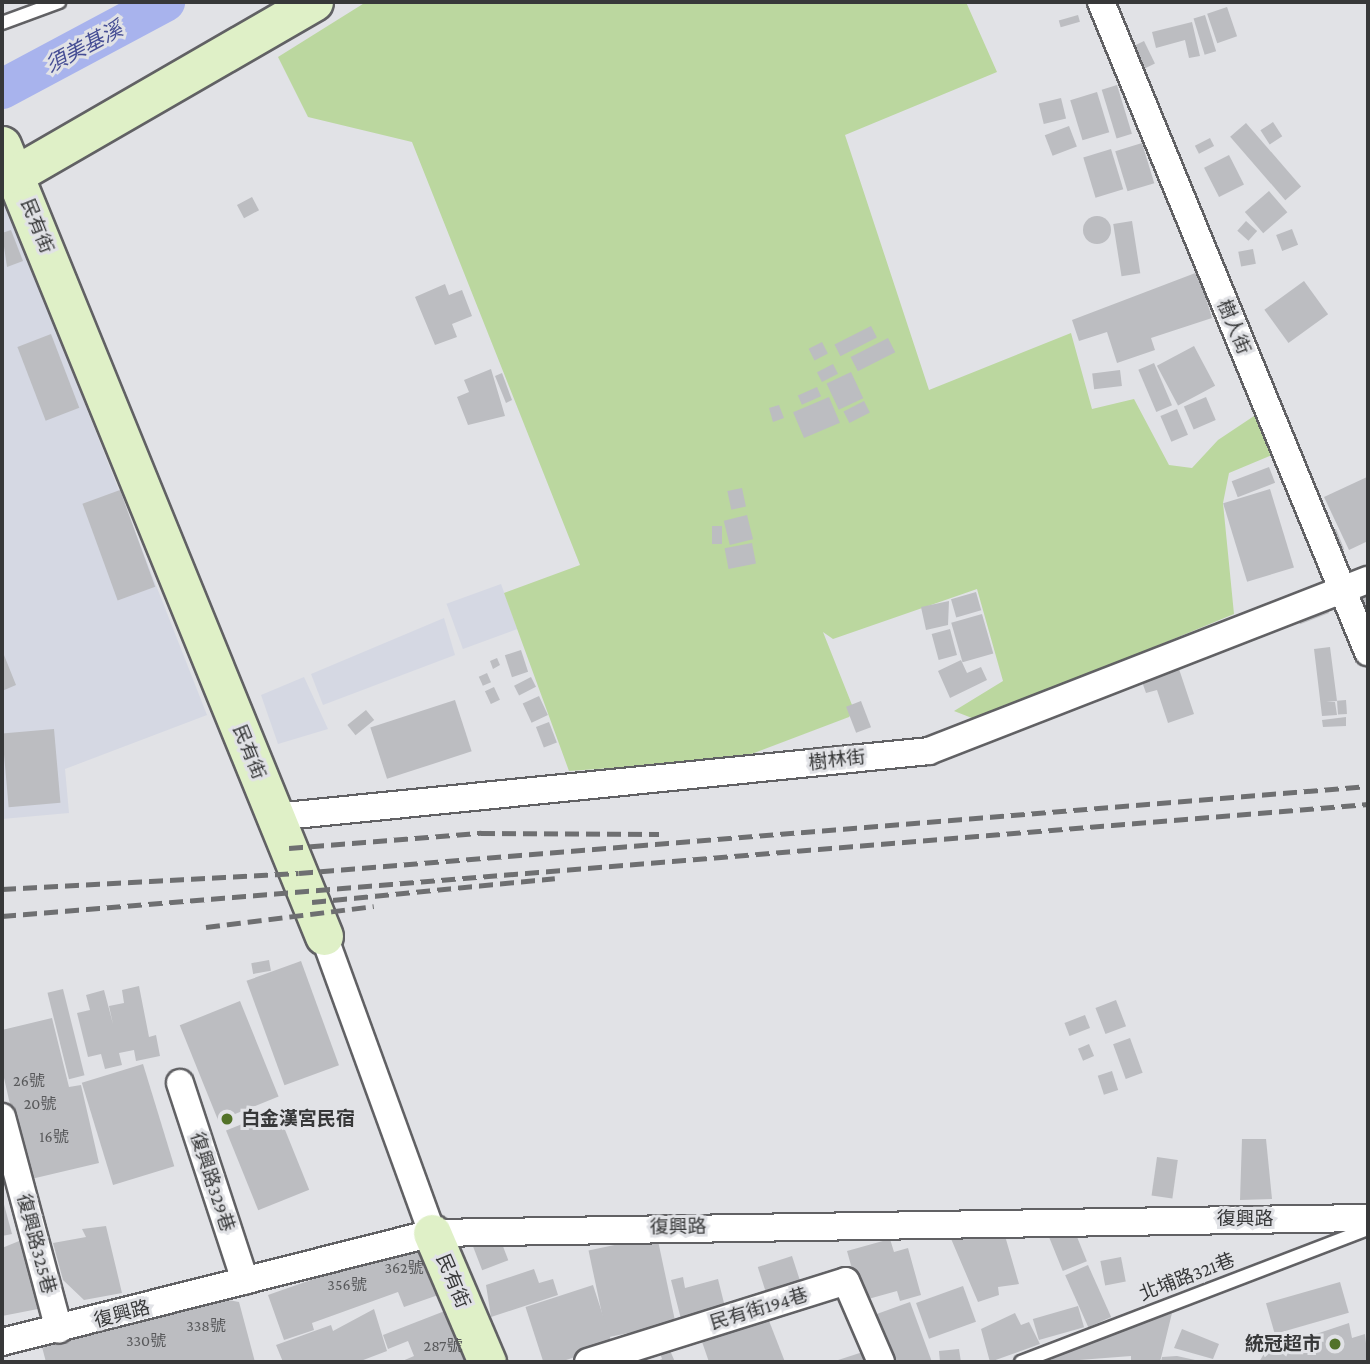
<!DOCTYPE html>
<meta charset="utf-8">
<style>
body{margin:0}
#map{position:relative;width:1370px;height:1364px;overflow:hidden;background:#e1e2e6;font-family:"Crimson Pro","Noto Sans TC",serif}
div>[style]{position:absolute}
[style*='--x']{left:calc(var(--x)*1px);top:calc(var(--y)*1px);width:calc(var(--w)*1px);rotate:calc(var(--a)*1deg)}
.built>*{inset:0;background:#d5d8e3;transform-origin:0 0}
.green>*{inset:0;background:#bbd79f}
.river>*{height:40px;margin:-20px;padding:0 20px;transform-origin:20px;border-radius:20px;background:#a8b3ed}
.building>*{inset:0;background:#bcbdc1;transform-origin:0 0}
.round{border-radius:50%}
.roads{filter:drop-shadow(2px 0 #616164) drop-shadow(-2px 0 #616164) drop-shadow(0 2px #616164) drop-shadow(0 -2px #616164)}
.lane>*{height:12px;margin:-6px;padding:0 6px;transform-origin:6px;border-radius:6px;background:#fff}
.street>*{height:26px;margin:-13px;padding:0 13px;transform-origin:13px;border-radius:13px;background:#fff}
.secondary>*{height:37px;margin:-18.5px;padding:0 18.5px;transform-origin:18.5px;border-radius:18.5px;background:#dff0c7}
.rail>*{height:5px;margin-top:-2.5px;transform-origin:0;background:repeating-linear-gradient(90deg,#6e6f71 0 14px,transparent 0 21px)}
.dots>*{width:19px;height:19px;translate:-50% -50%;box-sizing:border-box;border:4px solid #e1e2e6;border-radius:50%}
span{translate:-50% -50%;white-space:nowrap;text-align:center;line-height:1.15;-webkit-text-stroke:6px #e1e2e6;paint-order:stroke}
.number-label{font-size:16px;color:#58595b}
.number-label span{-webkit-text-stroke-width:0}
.street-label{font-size:19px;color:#373839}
.poi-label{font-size:19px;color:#373839;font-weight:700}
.left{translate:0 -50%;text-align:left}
.right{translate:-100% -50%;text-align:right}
.water-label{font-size:21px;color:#464e94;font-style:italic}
.frame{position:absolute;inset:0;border:4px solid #373839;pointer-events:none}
</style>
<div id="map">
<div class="built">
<div style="clip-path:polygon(2px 193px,207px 715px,65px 769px,69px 813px,2px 819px)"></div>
<div style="left:501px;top:584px;width:48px;height:58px;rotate:70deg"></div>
<div style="clip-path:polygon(444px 618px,455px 655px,323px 705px,311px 674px)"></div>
<div style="clip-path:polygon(304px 677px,328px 729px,278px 744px,261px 695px)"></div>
</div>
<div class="green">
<div style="clip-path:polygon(366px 2px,966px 2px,997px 72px,845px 135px,929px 390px,1071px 333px,1092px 409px,1134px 399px,1169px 465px,1192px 468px,1218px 440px,1257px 414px,1272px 455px,1229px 473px,1223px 503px,1234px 614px,977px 720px,954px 711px,1003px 681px,977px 589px,833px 639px,823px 632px,854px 710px,849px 717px,738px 759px,569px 771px,504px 593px,580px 565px,412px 142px,308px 117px,278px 57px)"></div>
</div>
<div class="river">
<div style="--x:2;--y:89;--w:185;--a:-28.1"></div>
</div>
<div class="building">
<div style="left:1227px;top:7px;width:31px;height:21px;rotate:71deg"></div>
<div style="left:1078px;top:15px;width:7px;height:20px;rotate:74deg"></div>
<div style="left:1205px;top:15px;width:38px;height:12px;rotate:73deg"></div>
<div style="clip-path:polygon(1192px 22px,1200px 56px,1189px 58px,1185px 40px,1156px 48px,1152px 32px)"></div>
<div style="left:1144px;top:41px;width:25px;height:19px;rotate:64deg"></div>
<div style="left:1117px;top:85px;width:51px;height:16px;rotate:73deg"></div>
<div style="left:1097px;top:92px;width:42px;height:28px;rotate:73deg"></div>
<div style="left:1061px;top:98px;width:21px;height:23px;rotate:76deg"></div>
<div style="left:1273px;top:122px;width:17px;height:15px;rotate:57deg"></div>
<div style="left:1246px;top:123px;width:84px;height:21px;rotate:49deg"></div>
<div style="left:1069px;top:126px;width:22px;height:26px;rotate:69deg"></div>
<div style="left:1210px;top:138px;width:9px;height:17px;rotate:63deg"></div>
<div style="left:1142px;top:143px;width:42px;height:28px;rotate:73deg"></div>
<div style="left:1111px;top:149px;width:42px;height:29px;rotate:73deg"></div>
<div style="left:1229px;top:155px;width:33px;height:28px;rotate:63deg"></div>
<div style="left:1269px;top:191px;width:28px;height:32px;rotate:49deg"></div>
<div style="left:252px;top:197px;width:15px;height:17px;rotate:62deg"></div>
<div class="round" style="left:1083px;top:216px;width:28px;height:28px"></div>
<div style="left:1132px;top:221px;width:53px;height:19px;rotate:81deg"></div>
<div style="left:1246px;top:221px;width:15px;height:13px;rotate:42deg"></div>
<div style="left:1292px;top:229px;width:17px;height:17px;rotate:69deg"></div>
<div style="clip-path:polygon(11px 230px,23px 261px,7px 267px,2px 233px)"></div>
<div style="left:1253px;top:249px;width:15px;height:15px;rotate:79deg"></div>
<div style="clip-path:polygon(1198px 272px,1212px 318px,1151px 338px,1155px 350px,1117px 363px,1107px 332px,1079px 341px,1072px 320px)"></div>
<div style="left:1304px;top:281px;width:41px;height:49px;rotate:54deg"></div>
<div style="clip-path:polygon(445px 284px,449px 295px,462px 290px,472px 316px,452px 324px,457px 337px,435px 345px,415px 297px)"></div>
<div style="left:871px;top:326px;width:13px;height:41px;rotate:63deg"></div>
<div style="left:51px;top:334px;width:79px;height:36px;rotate:69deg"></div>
<div style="left:888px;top:338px;width:16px;height:42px;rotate:63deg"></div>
<div style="left:822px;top:342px;width:13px;height:15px;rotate:63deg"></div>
<div style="left:1194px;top:346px;width:45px;height:42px;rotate:62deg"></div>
<div style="left:1154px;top:363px;width:46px;height:17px;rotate:67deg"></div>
<div style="left:833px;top:364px;width:11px;height:18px;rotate:63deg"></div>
<div style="clip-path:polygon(491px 369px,505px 416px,468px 425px,457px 397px,469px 392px,464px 380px)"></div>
<div style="left:1120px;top:370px;width:16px;height:28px;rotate:83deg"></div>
<div style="left:851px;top:372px;width:29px;height:27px;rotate:65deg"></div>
<div style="clip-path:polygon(502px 373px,512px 400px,506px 403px,495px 376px)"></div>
<div style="left:817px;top:387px;width:10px;height:21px;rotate:66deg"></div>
<div style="left:829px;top:397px;width:28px;height:39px;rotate:67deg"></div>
<div style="left:1206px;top:397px;width:25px;height:24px;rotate:67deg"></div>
<div style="left:864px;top:401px;width:13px;height:23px;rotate:63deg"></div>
<div style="clip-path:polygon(779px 405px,784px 418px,773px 422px,769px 408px)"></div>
<div style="left:1177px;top:409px;width:28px;height:18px;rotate:67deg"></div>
<div style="left:1269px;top:467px;width:17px;height:40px;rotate:69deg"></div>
<div style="clip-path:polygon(1367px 477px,1368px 541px,1349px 550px,1324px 497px)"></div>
<div style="left:742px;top:488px;width:19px;height:15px;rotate:78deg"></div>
<div style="left:1270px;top:489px;width:82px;height:49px;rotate:73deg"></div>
<div style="left:120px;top:490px;width:103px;height:40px;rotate:70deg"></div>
<div style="left:747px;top:515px;width:25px;height:24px;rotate:76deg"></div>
<div style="left:712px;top:526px;width:10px;height:18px"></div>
<div style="left:1336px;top:529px;width:22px;height:11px;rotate:68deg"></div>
<div style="left:752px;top:543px;width:21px;height:28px;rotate:79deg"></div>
<div style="clip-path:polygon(1368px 583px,1368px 607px,1355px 613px,1347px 592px)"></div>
<div style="left:976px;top:592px;width:19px;height:26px;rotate:74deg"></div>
<div style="left:1324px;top:600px;width:14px;height:31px;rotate:69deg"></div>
<div style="clip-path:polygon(949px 601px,948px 625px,926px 630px,921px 607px)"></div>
<div style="left:982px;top:614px;width:41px;height:32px;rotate:74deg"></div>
<div style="left:950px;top:629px;width:27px;height:19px;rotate:75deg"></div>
<div style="clip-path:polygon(1330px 647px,1337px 701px,1326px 702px,1335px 702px,1337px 715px,1322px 716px,1314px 649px)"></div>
<div style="clip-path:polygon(2px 650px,16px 685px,2px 691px)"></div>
<div style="left:521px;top:650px;width:23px;height:17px;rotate:72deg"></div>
<div style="clip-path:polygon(497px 658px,500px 665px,493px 669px,490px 661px)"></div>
<div style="clip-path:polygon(961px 660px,967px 673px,981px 667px,987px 680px,950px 698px,938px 671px)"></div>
<div style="clip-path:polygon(1177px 663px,1194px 714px,1168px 723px,1157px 690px,1146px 693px,1140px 676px)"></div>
<div style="left:487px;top:673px;width:10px;height:9px;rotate:66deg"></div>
<div style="left:531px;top:677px;width:11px;height:19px;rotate:63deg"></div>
<div style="left:494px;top:687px;width:14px;height:10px;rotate:65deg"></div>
<div style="left:539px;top:696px;width:21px;height:18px;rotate:65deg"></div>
<div style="left:455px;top:700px;width:54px;height:89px;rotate:72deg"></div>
<div style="left:1346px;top:700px;width:14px;height:9px;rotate:86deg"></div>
<div style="left:861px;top:701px;width:28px;height:16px;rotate:69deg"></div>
<div style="left:366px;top:710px;width:13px;height:24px;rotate:51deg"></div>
<div style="clip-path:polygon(1346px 717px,1346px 726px,1323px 727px,1322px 720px)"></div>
<div style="left:549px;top:722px;width:22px;height:14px;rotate:69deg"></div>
<div style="left:54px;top:729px;width:74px;height:52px;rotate:85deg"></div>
<div style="left:269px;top:960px;width:11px;height:18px;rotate:80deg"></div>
<div style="left:301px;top:961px;width:111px;height:58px;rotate:70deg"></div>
<div style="clip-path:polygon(139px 986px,149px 1037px,156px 1035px,160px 1056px,136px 1061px,134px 1050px,119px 1053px,122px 1065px,105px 1069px,101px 1054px,88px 1057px,77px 1013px,90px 1010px,86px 995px,104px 990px,113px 1024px,109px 1006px,124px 1003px,122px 990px)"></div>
<div style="left:63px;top:989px;width:89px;height:16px;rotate:76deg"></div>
<div style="left:1116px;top:1000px;width:28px;height:22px;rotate:69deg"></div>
<div style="left:240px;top:1001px;width:103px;height:65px;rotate:68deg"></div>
<div style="left:1085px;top:1015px;width:14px;height:22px;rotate:69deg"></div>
<div style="clip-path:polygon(52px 1018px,69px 1087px,81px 1085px,99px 1163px,27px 1180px,2px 1069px,2px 1030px)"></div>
<div style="left:1130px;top:1038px;width:37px;height:18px;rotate:70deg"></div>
<div style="left:1089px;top:1044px;width:13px;height:12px;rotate:67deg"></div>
<div style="left:143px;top:1064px;width:107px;height:64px;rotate:73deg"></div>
<div style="left:1112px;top:1071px;width:20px;height:15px;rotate:72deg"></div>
<div style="left:277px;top:1110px;width:86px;height:55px;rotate:68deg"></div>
<div style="clip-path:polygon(1242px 1139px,1266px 1139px,1272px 1199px,1240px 1200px)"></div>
<div style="left:1157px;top:1157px;width:21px;height:39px;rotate:8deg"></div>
<div style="clip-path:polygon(2px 1197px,12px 1234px,2px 1236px)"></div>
<div style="clip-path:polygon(106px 1226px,122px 1293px,84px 1300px,63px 1280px,53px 1243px,86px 1237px,82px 1229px)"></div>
<div style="left:1073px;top:1227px;width:37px;height:26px;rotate:68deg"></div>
<div style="clip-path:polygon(1003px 1229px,1019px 1284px,998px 1287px,999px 1295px,978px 1302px,949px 1234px)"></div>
<div style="left:499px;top:1236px;width:26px;height:28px;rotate:69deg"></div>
<div style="left:657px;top:1236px;width:89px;height:70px;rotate:78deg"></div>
<div style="clip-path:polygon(24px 1239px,38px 1309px,2px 1316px,2px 1248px)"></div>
<div style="clip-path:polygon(890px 1239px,894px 1252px,908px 1248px,921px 1295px,900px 1301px,897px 1291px,861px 1301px,847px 1251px)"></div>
<div style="clip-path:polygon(422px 1241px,441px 1294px,404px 1307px,398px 1292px,312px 1323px,314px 1330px,284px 1340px,268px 1295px)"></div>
<div style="left:792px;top:1256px;width:28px;height:36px;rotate:72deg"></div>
<div style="left:1121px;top:1257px;width:25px;height:21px;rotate:79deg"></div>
<div style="left:1088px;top:1265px;width:57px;height:25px;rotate:66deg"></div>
<div style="clip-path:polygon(534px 1269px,539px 1283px,553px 1279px,558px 1295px,491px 1317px,486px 1285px)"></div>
<div style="clip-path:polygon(683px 1277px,685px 1288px,718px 1279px,726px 1311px,682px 1323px,671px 1280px)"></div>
<div style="left:1340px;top:1282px;width:32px;height:77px;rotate:74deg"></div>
<div style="left:593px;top:1285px;width:63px;height:71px;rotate:72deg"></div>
<div style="left:963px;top:1286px;width:38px;height:50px;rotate:70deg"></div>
<div style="clip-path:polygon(223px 1299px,239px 1302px,255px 1362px,46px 1362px,42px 1347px)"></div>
<div style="clip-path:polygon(910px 1302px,932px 1362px,892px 1362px,874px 1315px)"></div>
<div style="left:1078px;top:1306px;width:22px;height:47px;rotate:74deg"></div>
<div style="clip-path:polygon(455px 1307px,477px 1362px,400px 1362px,414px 1356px,408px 1341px,388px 1349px,383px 1335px)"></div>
<div style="clip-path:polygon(374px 1309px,387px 1351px,358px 1362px,283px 1362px,276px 1345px,331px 1325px,333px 1331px)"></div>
<div style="clip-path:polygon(766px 1313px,785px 1362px,709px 1362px,700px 1336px)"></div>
<div style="clip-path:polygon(1015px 1313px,1021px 1325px,1029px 1322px,1040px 1344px,990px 1362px,981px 1329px)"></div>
<div style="clip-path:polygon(1172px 1313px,1160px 1362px,1131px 1362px,1131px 1356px,1053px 1362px,1050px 1356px)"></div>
<div style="clip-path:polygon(1349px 1323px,1352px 1338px,1365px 1334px,1368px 1362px,1259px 1362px,1270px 1344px,1301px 1346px,1301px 1339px)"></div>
<div style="clip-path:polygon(1182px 1329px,1219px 1344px,1213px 1359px,1174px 1348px)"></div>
<div style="clip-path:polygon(669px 1348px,675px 1362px,655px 1362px,662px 1359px,660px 1353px)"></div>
<div style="clip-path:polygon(872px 1349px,876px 1362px,832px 1362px)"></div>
<div style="clip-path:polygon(959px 1349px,961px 1362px,940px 1362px,939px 1351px)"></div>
<div style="clip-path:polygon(1162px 1357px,1177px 1356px,1195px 1360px,1161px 1362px)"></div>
</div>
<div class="roads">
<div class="lane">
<div style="--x:2;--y:23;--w:61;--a:-20.2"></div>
<div style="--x:1021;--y:1362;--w:372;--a:-21"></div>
</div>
<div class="street">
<div style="--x:1101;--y:2;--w:703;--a:67.67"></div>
<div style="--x:275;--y:817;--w:657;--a:-5.76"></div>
<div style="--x:929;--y:751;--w:471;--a:-21.3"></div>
<div style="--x:324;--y:936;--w:316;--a:70"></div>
<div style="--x:180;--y:1083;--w:208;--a:71.8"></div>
<div style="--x:2;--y:1117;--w:220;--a:75"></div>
<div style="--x:2;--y:1342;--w:444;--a:-14.2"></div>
<div style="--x:432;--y:1233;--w:936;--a:-0.92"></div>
<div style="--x:588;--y:1362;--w:270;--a:-17.4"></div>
<div style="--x:846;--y:1281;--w:88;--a:66.6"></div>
</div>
<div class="secondary">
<div style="--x:2;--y:145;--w:854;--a:67.85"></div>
<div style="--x:16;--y:174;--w:344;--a:-30"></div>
<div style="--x:432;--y:1233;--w:140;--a:66.9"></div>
</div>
</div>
<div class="rail">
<div style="--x:289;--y:848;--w:193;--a:-4.5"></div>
<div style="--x:481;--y:833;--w:178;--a:0.3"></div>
<div style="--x:2;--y:889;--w:297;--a:-3.1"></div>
<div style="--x:299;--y:873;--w:1073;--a:-4.65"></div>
<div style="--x:312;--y:902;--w:244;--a:-5.6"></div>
<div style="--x:2;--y:916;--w:1371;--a:-4.69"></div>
<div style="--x:206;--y:927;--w:169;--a:-7.1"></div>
</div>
<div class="dots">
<div style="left:227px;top:1119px;background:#527228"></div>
<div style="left:1335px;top:1344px;background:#527228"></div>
</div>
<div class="number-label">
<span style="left:29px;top:1081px">26號</span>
<span style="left:40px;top:1104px">20號</span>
<span style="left:54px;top:1137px">16號</span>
<span style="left:404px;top:1268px">362號</span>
<span style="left:347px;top:1285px">356號</span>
<span style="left:206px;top:1326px">338號</span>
<span style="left:146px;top:1341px">330號</span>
<span style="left:443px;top:1346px">287號</span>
</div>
<div class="street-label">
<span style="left:37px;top:226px;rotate:68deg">民有街</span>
<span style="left:1234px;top:327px;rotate:68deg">樹人街</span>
<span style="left:249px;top:752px;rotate:68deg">民有街</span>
<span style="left:837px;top:760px;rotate:-6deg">樹林街</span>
<span style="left:212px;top:1182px;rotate:72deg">復興路329巷</span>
<span style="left:1245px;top:1219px">復興路</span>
<span style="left:678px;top:1227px;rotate:-1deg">復興路</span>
<span style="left:36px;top:1244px;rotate:75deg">復興路325巷</span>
<span style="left:1187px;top:1277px;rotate:-21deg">北埔路321巷</span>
<span style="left:453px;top:1281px;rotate:67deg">民有街</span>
<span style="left:759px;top:1309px;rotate:-17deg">民有街194巷</span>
<span style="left:122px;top:1314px;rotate:-15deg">復興路</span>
</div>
<div class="poi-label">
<span class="left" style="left:241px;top:1119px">白金漢宮民宿</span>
<span class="right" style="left:1321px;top:1344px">統冠超市</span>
</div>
<div class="water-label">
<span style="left:84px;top:47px;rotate:-28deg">須美基溪</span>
</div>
<div class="frame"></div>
</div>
